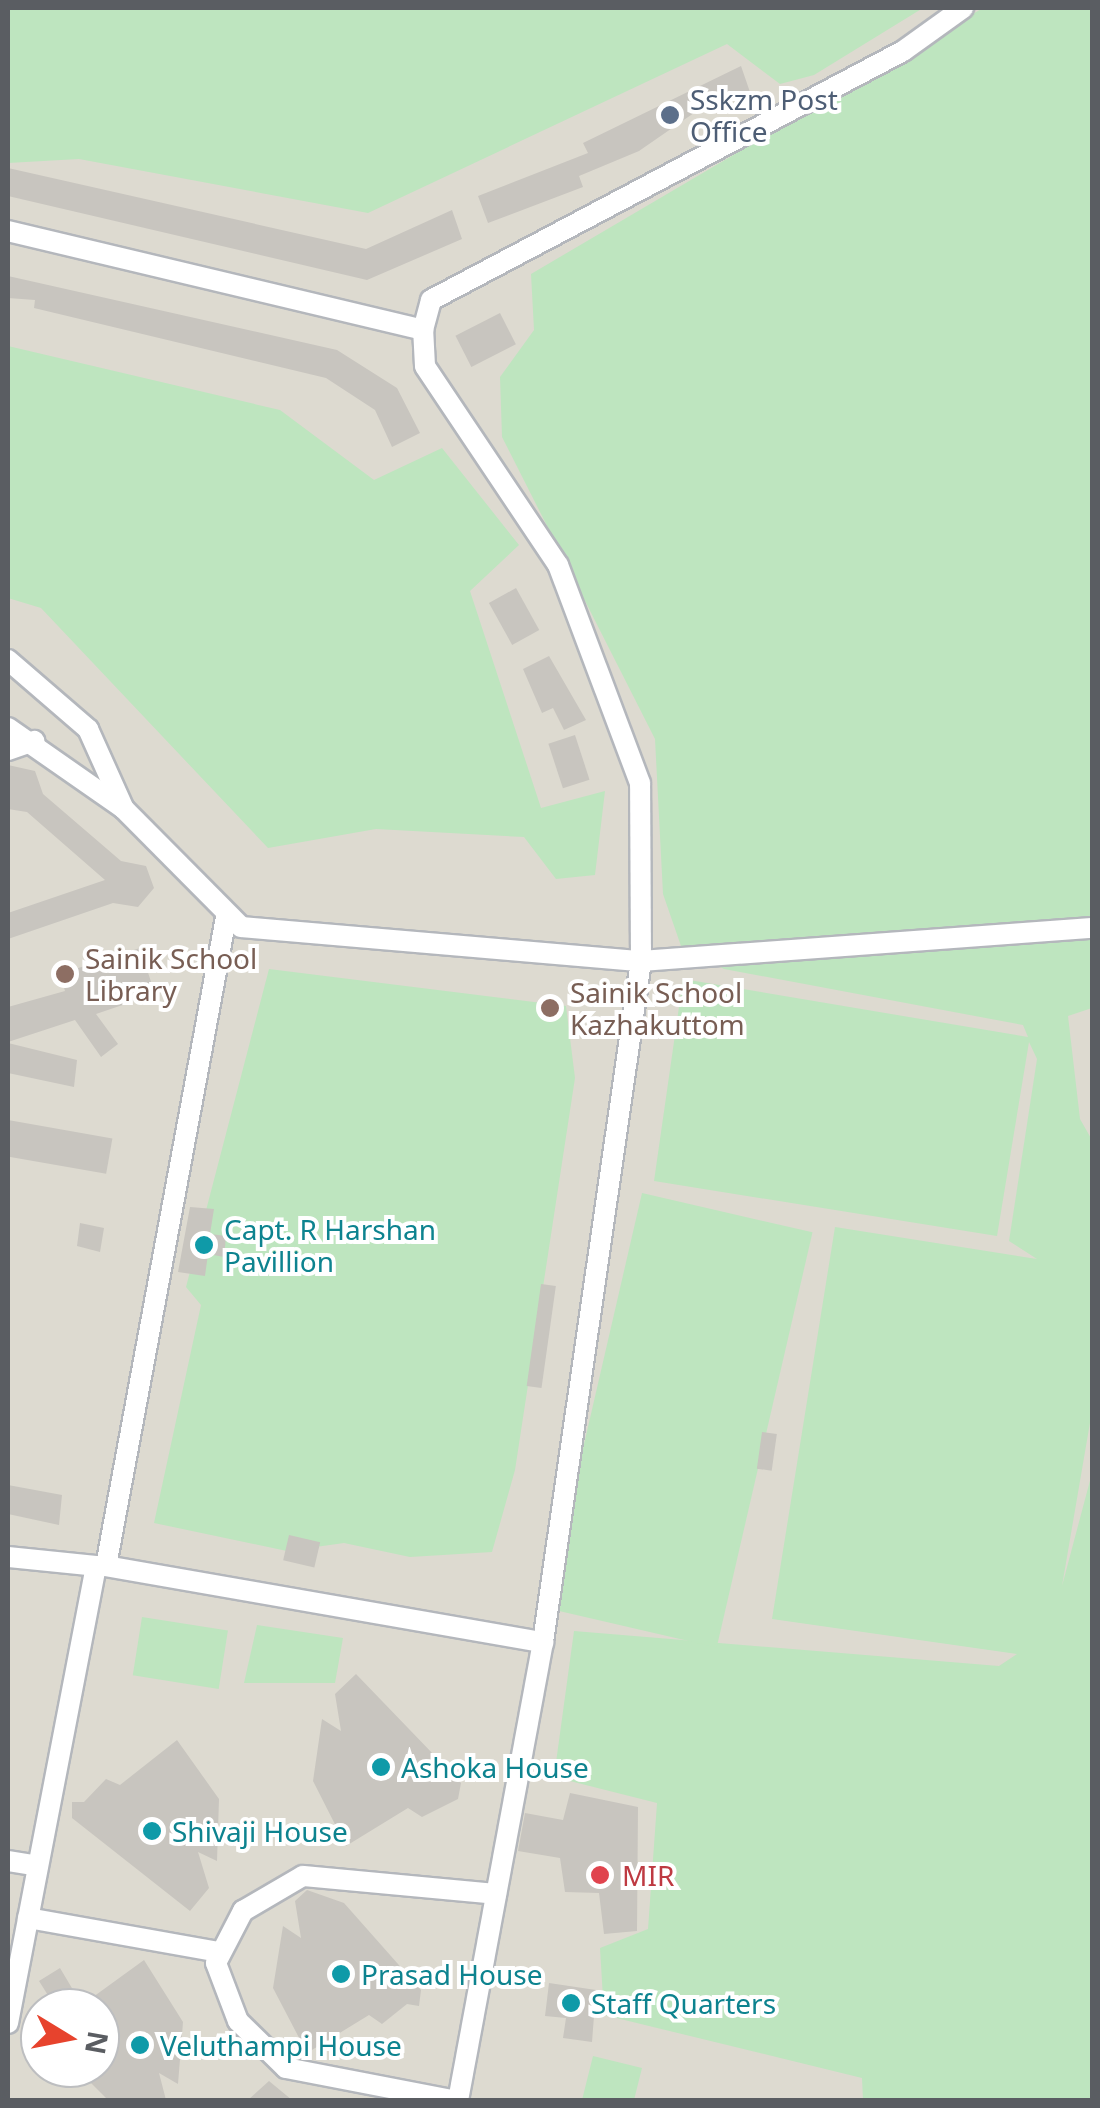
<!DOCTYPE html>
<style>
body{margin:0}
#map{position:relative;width:1100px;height:2108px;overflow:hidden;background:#edebe2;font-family:"Noto Sans",sans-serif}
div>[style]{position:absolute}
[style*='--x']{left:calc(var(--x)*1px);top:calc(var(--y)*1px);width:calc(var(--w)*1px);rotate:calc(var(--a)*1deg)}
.education>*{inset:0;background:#dddad0}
.green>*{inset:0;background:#bee5bf;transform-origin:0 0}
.building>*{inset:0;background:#c8c5bf;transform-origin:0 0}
.roads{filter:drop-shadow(2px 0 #b4b7bc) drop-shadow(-2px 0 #b4b7bc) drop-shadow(0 2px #b4b7bc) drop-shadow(0 -2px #b4b7bc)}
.minor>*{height:20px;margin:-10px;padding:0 10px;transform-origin:10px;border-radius:10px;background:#fff}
.dots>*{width:28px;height:28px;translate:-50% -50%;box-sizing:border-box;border:5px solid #fff;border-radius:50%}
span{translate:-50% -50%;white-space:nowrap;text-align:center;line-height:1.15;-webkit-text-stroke:8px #fff;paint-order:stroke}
.service-label{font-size:28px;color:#4e5e75}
.left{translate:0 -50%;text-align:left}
.education-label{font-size:28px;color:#785e54}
.culture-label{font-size:28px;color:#0d838f}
.health-label{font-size:28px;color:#be3a42}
.frame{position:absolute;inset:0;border:10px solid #5a5d62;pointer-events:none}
.north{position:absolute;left:20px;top:1988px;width:100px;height:100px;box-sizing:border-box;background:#fff;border:2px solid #bdbec0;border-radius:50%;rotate:100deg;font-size:28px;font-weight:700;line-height:40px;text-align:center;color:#5a5d62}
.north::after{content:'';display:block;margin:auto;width:35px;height:45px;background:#e7432d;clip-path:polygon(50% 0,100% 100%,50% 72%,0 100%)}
</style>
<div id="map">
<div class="education">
<div style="clip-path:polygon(evenodd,8px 8px,1092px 8px,1092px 2100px,8px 2100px,8px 8px,40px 2008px,100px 2008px,100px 2068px,40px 2068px,40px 2008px)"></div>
</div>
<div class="green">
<div style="clip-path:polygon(8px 8px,923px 8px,814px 75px,780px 84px,727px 44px,368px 213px,79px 159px,8px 163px)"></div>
<div style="clip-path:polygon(983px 8px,1092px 8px,1092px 1008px,1068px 1016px,1080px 1119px,1092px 1140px,1092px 1411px,1062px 1586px,1092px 1473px,1092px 2100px,863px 2100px,862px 2078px,604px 2015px,600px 1948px,648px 1929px,657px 1803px,554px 1777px,574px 1631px,999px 1666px,1017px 1654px,772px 1619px,835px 1227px,1037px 1259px,1009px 1241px,1037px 1059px,1029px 1042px,997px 1236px,654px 1181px,683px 979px,1028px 1037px,1023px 1025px,724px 969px,681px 946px,663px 894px,655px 739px,502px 437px,500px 377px,534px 330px,531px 274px)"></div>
<div style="clip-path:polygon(8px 346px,280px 410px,374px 480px,442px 448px,519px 545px,470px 591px,541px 808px,605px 791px,595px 875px,556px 879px,524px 837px,376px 829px,268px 848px,41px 608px,8px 598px)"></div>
<div style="clip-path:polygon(269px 969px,566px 1006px,575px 1078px,515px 1470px,492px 1552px,410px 1557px,344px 1543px,287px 1551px,154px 1523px,201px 1305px,186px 1287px)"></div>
<div style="left:642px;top:1193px;width:175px;height:426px;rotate:13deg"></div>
<div style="left:142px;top:1617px;width:87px;height:59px;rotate:9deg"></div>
<div style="clip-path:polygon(257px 1625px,343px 1638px,335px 1683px,244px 1683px)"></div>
<div style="clip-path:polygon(593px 2056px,642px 2068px,634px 2100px,582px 2100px)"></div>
</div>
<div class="building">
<div style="clip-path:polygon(741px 66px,751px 95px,704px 106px,639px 151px,579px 176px,583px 187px,488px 223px,478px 196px,588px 153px,583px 143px)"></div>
<div style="clip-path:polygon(8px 168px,366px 249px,452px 210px,462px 239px,367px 280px,8px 196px)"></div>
<div style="clip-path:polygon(8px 276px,337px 350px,397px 388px,420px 433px,392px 447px,375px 410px,326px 378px,34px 308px,35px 300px,8px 298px)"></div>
<div style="left:500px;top:313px;width:35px;height:50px;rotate:63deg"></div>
<div style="left:516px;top:588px;width:48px;height:31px;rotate:61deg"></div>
<div style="clip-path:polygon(549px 656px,586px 720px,564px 730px,553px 708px,542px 713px,523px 669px)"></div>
<div style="left:575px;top:735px;width:47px;height:28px;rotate:72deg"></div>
<div style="clip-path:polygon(8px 765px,35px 771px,43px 794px,121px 861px,146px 866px,154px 888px,138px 907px,113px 903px,8px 939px,8px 913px,105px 880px,27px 812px,8px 809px)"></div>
<div style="clip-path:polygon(140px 948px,155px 994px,96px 1014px,118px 1044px,101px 1057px,75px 1020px,8px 1042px,8px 1007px,65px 991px,60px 974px)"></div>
<div style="clip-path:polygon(8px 1043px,77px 1060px,74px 1087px,8px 1073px)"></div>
<div style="left:8px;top:1120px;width:106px;height:36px;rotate:10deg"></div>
<div style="clip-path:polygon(190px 1207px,214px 1209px,210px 1234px,226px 1236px,224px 1257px,208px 1254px,205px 1276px,178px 1272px)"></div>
<div style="clip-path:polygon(80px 1223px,104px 1228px,100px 1252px,77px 1246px)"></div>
<div style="left:541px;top:1284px;width:15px;height:103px;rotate:8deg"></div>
<div style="left:762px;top:1432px;width:15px;height:37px;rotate:8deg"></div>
<div style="clip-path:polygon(8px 1485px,62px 1495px,59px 1525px,8px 1514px)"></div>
<div style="left:289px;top:1535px;width:32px;height:26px;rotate:13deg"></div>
<div style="clip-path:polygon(356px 1674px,461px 1783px,458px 1799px,422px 1817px,408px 1808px,346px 1846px,313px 1781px,322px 1719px,341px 1731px,335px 1694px)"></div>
<div style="clip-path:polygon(177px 1740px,219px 1799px,217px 1861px,198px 1852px,209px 1888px,190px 1911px,72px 1818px,72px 1802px,84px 1802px,106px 1779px,120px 1785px)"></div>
<div style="clip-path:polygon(570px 1793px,638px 1807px,637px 1931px,604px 1934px,599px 1893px,565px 1892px,560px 1858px,518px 1851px,525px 1813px,563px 1820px)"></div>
<div style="clip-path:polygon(307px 1890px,344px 1903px,421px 1990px,419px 2006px,407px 2004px,382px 2024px,369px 2015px,307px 2053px,273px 1988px,283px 1926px,301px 1938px,295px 1901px)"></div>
<div style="clip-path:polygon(144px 1960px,183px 2022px,178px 2084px,159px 2073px,166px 2100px,108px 2100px,76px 2068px,100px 2068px,100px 2008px,56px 2008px,39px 1981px,60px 1968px,82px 2005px)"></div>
<div style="clip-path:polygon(549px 1983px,596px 1990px,592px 2042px,563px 2038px,566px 2018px,545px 2016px)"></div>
<div style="clip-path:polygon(269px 2081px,292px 2100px,248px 2100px)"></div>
</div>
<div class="roads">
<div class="minor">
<div style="--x:8;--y:231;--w:427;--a:13.4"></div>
<div style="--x:8;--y:660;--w:106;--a:40.8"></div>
<div style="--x:88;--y:729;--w:88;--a:65.8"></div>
<div style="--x:8;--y:728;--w:141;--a:34.9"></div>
<div style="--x:124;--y:809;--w:166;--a:45.2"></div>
<div style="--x:241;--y:927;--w:401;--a:4.9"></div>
<div style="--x:641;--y:961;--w:452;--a:-4.2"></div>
<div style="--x:8;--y:750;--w:28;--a:-19"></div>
<div style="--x:8;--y:1557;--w:88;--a:5.8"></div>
<div style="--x:106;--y:1566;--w:660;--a:-79.52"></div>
<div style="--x:543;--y:1642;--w:688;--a:-81.81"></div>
<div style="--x:641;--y:961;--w:178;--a:-90.3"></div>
<div style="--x:640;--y:783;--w:233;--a:-110.6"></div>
<div style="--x:558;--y:565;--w:239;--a:-123.8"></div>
<div style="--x:425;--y:366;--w:36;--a:-93"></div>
<div style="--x:423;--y:330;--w:31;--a:-75"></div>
<div style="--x:431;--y:300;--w:534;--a:-27.81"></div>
<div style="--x:903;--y:51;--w:74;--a:-35.6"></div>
<div style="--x:8;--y:1861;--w:30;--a:9"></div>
<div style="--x:28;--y:1918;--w:194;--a:10.1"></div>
<div style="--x:8;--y:2023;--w:465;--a:-79.1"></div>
<div style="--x:96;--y:1566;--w:10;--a:0"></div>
<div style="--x:106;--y:1566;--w:444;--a:9.9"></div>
<div style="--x:543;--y:1642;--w:466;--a:100.5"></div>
<div style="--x:452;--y:2100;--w:169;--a:-169.1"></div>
<div style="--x:286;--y:2068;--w:67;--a:-135.6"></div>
<div style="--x:238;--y:2021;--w:62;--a:-110.8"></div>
<div style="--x:216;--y:1963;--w:59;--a:-62.6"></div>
<div style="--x:243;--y:1911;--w:69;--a:-30.3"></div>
<div style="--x:303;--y:1876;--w:194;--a:5.3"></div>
</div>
</div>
<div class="dots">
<div style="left:670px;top:115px;background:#5c6f8a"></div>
<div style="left:65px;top:974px;background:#8d6e63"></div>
<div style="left:550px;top:1008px;background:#8d6e63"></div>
<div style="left:204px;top:1245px;background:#0f9aa8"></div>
<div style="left:381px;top:1767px;background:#0f9aa8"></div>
<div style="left:152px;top:1831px;background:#0f9aa8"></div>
<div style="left:600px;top:1875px;background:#e0444e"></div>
<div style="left:341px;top:1974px;background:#0f9aa8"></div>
<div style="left:571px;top:2003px;background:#0f9aa8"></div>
<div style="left:140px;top:2045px;background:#0f9aa8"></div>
</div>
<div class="service-label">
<span class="left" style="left:690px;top:115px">Sskzm Post<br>Office</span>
</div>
<div class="education-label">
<span class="left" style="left:85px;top:974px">Sainik School<br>Library</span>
<span class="left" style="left:570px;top:1008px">Sainik School<br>Kazhakuttom</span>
</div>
<div class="culture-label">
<span class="left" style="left:224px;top:1245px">Capt. R Harshan<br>Pavillion</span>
<span class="left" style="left:401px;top:1767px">Ashoka House</span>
<span class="left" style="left:172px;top:1831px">Shivaji House</span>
<span class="left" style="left:361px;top:1974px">Prasad House</span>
<span class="left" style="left:591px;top:2003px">Staff Quarters</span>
<span class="left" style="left:160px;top:2045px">Veluthampi House</span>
</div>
<div class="health-label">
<span class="left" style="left:622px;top:1875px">MIR</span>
</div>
<div class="frame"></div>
<div class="north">N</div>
</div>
